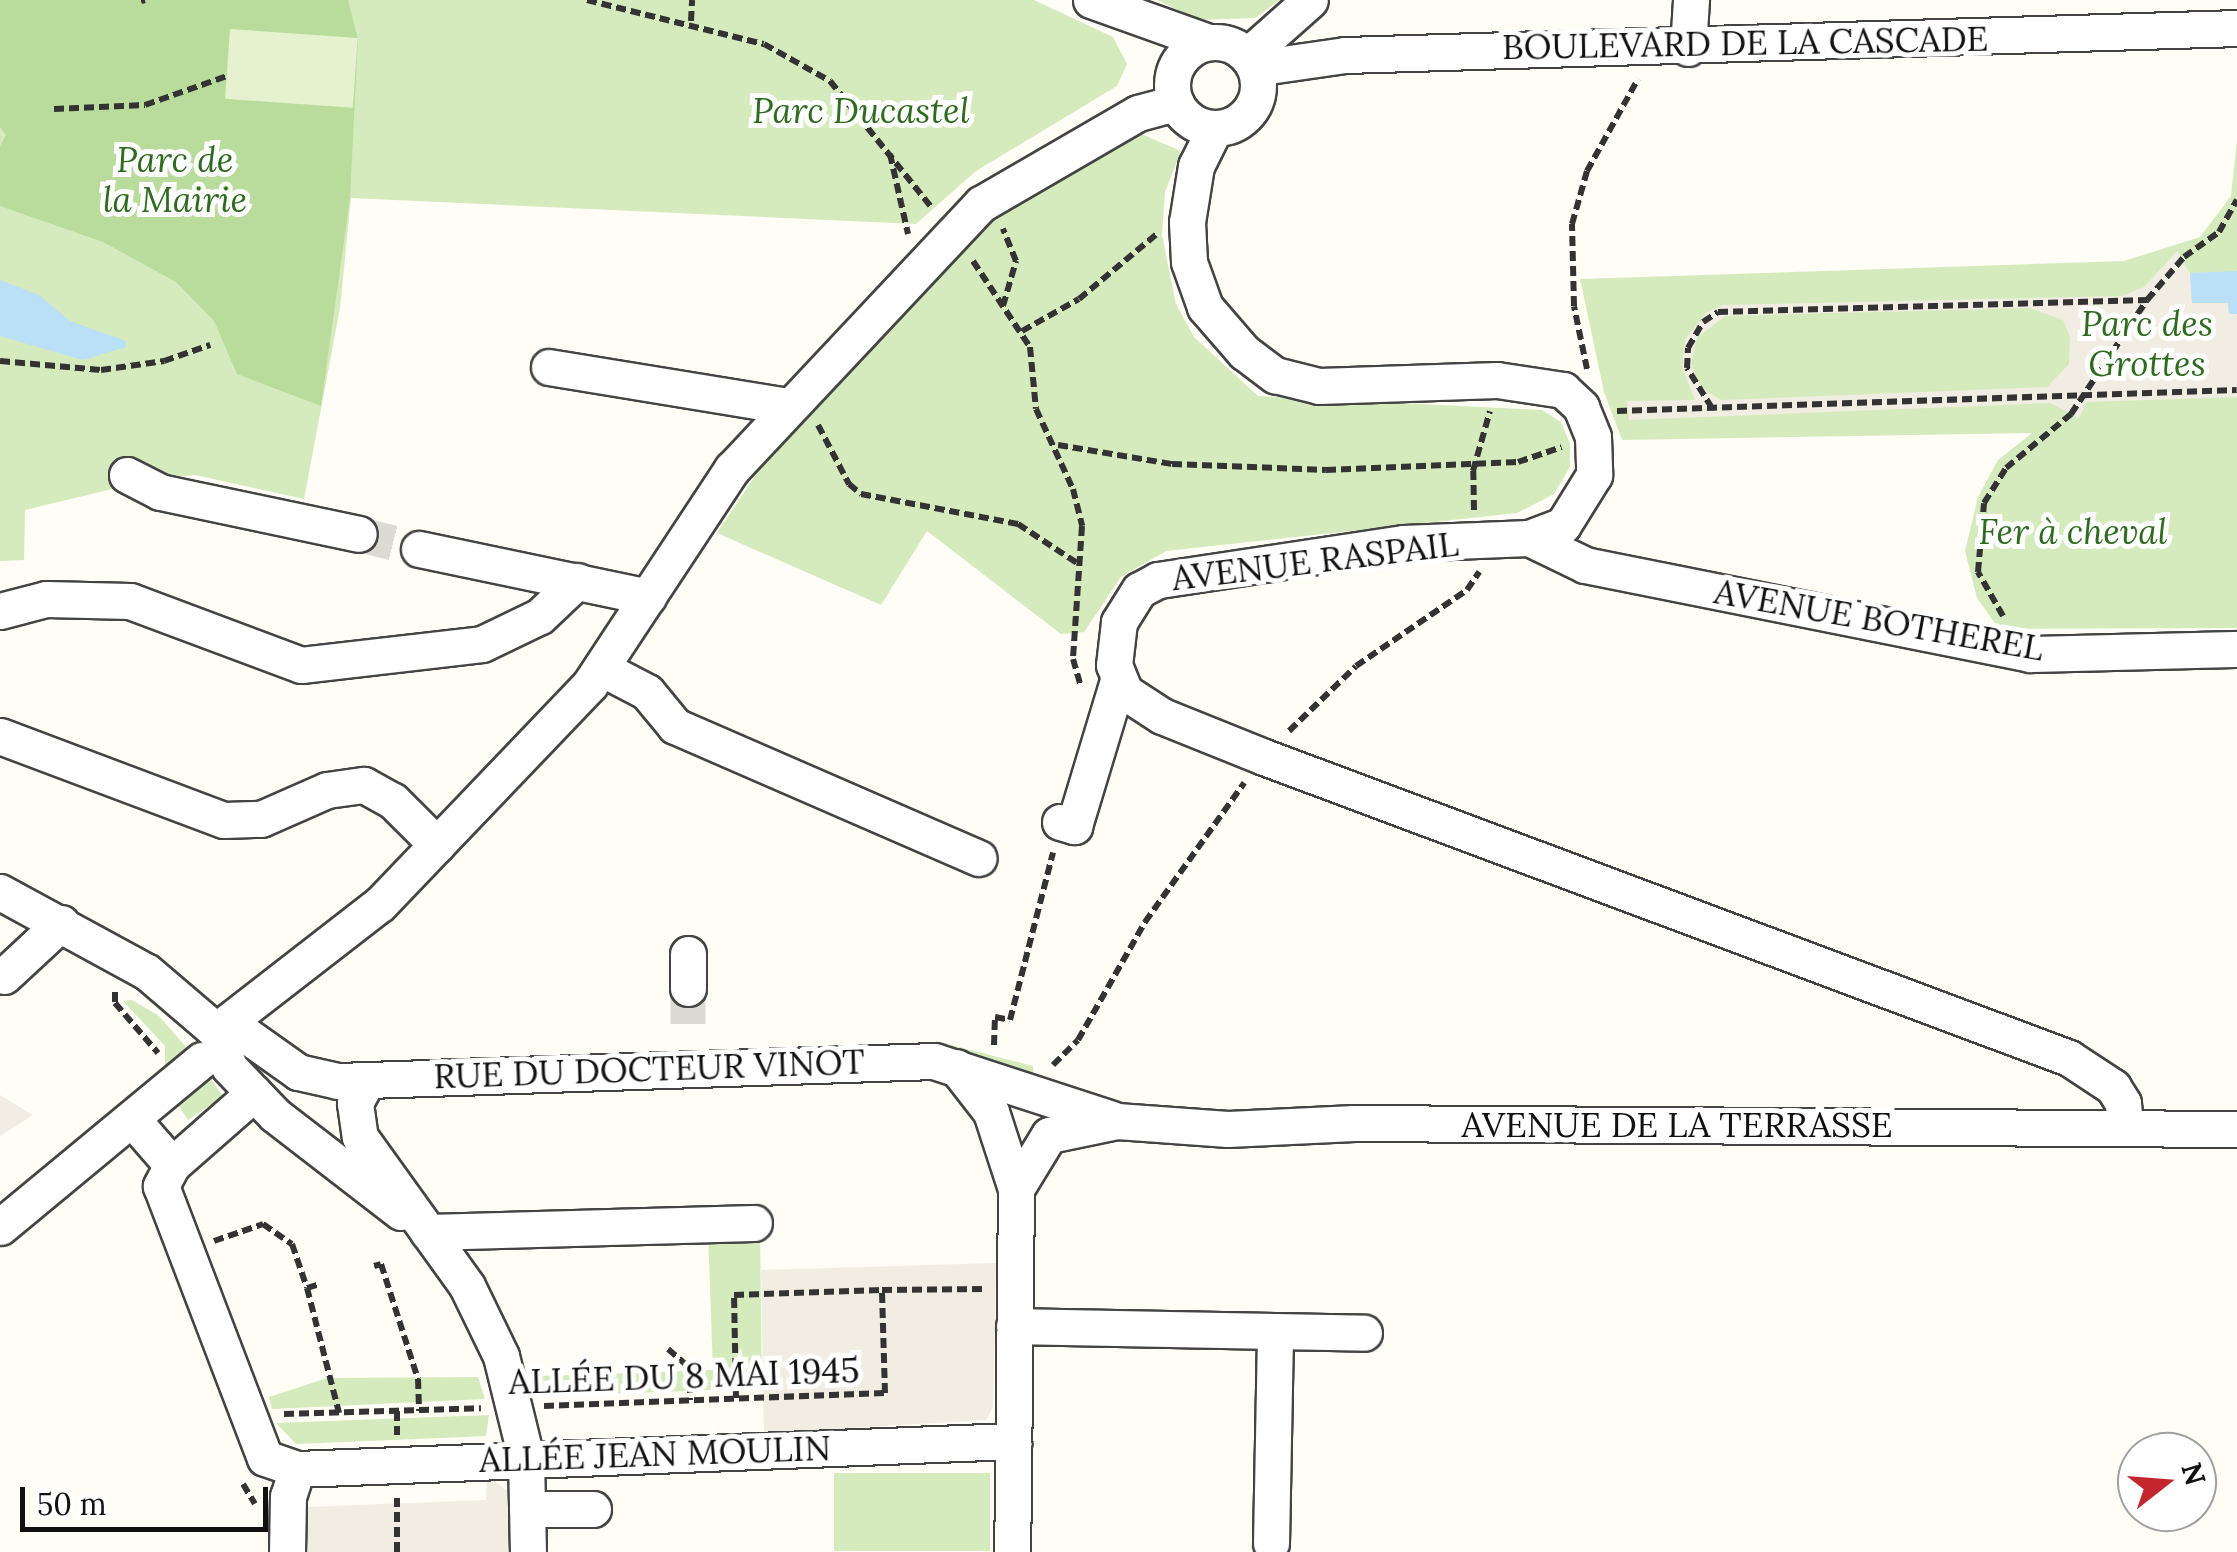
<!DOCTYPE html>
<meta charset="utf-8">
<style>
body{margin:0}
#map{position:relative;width:2237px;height:1552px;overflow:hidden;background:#fffdf5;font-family:Lora,serif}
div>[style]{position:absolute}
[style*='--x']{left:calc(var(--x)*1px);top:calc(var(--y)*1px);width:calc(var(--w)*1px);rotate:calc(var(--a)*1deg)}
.green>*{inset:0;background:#d5ebbd;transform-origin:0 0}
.forest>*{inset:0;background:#b9dc9c}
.pitch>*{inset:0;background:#e6f2cf;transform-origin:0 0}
.plaza>*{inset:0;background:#f1ede2}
.water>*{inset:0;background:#b9e0f7}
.minor-tunnel>*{height:35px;margin-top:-17.5px;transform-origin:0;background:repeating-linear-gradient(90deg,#dbdad3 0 35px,transparent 0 53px)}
.path>*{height:6px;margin-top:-3px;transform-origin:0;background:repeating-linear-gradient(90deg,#333 0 10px,transparent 0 15px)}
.roads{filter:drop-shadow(2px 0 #444) drop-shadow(-2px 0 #444) drop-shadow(0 2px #444) drop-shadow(0 -2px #444)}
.minor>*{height:35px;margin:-17.5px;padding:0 17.5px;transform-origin:17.5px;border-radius:17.5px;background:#fff}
.minor>.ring{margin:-17.5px;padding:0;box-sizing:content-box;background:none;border:35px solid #fff;border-radius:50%}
span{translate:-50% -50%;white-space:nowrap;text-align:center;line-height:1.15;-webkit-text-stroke:10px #fff;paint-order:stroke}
.street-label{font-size:35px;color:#111}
.park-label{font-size:35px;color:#2f6b1f;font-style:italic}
.north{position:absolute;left:2117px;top:1432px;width:100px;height:100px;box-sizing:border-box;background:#fff;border:2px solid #a0a0a0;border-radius:50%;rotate:73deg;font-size:28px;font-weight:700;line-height:40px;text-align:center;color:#111}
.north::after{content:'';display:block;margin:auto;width:35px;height:45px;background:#c4262e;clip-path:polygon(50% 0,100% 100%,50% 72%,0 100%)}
.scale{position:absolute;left:20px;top:1487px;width:248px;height:45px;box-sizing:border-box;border:5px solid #111;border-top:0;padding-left:12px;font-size:30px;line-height:35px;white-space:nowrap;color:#111;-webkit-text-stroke:8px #fff;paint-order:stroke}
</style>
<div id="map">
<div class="green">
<div style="clip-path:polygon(0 0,1034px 0,1113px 37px,1127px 64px,1117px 86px,976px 171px,916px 224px,351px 198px,340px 308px,304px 499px,195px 475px,154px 479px,25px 510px,24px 560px,0 561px)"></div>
<div style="clip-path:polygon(1157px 0,1280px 0,1255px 18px,1199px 20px)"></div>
<div style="clip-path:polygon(1137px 132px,1181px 151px,1165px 192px,1162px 235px,1176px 304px,1194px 337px,1258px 396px,1542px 410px,1561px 422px,1570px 444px,1570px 467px,1554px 494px,1517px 513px,1166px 551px,1121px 577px,1084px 632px,1061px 634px,927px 531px,881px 605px,717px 533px,787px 428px,987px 222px)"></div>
<div style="clip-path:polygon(2237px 139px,2237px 628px,1999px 629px,1977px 598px,1965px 551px,1978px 497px,1998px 460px,2032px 433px,1622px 440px,1604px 392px,1580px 279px,2124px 261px,2200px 237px,2231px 196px)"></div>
<div style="clip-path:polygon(132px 1000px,159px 1016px,193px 1055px,165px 1077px,165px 1046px,123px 1001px)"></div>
<div style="clip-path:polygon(936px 1041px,1033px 1066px,1034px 1081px,936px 1051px)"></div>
<div style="left:205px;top:1070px;width:32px;height:42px;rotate:56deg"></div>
<div style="clip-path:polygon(760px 1231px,762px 1388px,538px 1397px,534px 1383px,542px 1376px,713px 1370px,708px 1233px)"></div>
<div style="clip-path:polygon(478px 1377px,485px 1399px,272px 1409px,269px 1397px,327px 1378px)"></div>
<div style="clip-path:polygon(489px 1415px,486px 1436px,465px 1437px,296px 1444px,276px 1423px)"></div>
<div style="left:834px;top:1473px;width:156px;height:78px"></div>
</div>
<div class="forest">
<div style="clip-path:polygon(0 0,348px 0,358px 39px,350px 198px,321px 406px,237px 374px,214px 321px,176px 282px,103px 242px,0 206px,0 146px,6px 135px,0 127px)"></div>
</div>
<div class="pitch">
<div style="left:230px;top:29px;width:128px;height:70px;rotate:4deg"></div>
</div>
<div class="plaza">
<div style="clip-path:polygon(evenodd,2177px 251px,2190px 273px,2192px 303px,2228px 302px,2229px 314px,2237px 314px,2237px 397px,2087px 402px,2079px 418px,2050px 403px,1629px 420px,1627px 401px,1695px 400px,1682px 367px,1685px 339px,1707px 312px,1723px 305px,2122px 296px,2144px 287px,2177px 251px,2030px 308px,2063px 320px,2070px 337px,2069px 364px,2047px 387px,1721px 400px,1701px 387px,1691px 363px,1697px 338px,1725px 316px,2030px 308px)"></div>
<div style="clip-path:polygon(0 1095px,33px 1115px,0 1136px)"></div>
<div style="clip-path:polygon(996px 1263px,993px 1407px,986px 1420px,764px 1433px,761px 1270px)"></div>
<div style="clip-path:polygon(487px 1476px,508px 1491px,511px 1552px,304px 1552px,306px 1507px,486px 1500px)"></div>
</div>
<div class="water">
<div style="clip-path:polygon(2237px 271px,2237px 314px,2229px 314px,2228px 303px,2192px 303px,2190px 273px)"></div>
<div style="clip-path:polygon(0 280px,39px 295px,70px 321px,126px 341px,126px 347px,83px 360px,0 336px)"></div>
</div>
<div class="minor-tunnel">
<div style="--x:359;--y:534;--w:62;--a:14"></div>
<div style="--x:688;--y:988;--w:51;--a:90"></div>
</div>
<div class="path">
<div style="--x:587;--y:0;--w:182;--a:14"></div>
<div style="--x:764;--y:44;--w:76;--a:29.3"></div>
<div style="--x:830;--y:81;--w:163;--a:51.2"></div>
<div style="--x:141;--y:1;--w:4;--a:-14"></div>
<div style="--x:691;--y:21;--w:21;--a:-87"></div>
<div style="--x:54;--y:109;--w:91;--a:-2.5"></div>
<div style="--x:145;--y:105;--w:87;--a:-19.5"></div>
<div style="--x:890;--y:154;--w:82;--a:77.3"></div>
<div style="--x:973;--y:261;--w:103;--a:56.5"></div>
<div style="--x:1030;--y:347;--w:62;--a:84.5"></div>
<div style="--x:1036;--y:409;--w:88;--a:65.2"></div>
<div style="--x:1073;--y:489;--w:38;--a:76"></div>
<div style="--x:1082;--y:526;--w:133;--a:93.9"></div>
<div style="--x:1073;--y:659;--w:26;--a:74"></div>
<div style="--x:1003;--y:306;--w:47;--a:-73.9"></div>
<div style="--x:1016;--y:261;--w:35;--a:-112"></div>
<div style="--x:1022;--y:331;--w:65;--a:-29.3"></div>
<div style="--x:1079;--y:299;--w:103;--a:-39.9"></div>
<div style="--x:0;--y:361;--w:101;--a:5.1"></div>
<div style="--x:101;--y:370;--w:64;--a:-8.1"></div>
<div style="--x:164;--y:361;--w:49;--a:-19.2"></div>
<div style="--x:1587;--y:369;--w:64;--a:-101.7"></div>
<div style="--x:1574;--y:306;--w:82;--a:-91.4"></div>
<div style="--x:1572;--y:224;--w:55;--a:-74.2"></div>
<div style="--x:1587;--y:171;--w:105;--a:-61"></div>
<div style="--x:1712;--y:408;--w:47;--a:-122"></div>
<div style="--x:1687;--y:368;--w:20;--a:-87"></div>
<div style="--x:1688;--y:348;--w:30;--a:-60"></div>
<div style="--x:1703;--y:322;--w:18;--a:-34"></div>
<div style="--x:1718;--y:312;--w:429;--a:-1.6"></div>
<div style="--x:2147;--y:300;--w:57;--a:-49.3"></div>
<div style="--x:2184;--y:257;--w:43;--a:-35.5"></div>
<div style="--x:2219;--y:232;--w:37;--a:-61"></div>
<div style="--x:1617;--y:411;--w:620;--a:-1.94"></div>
<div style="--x:818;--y:425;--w:67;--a:62.3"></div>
<div style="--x:849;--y:484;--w:16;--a:40"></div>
<div style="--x:861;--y:494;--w:160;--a:10.8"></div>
<div style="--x:1018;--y:524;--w:74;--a:33.5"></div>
<div style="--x:1058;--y:445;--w:116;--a:9.5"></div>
<div style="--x:1172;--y:464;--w:154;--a:2.2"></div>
<div style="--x:1326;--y:470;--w:192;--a:-2.4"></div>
<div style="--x:1518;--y:462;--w:46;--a:-18.8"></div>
<div style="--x:1474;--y:510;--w:39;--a:-91"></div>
<div style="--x:1473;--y:471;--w:62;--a:-74.2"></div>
<div style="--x:2003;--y:616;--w:51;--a:-119.6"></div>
<div style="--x:1978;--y:572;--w:69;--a:-85"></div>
<div style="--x:1984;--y:503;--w:41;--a:-57.8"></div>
<div style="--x:2006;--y:468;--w:85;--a:-39.7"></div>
<div style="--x:2071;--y:414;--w:137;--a:-56.3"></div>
<div style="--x:1289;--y:731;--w:93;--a:-44.1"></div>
<div style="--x:1356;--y:666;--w:135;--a:-34.4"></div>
<div style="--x:1467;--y:590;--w:22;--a:-56"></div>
<div style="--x:115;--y:992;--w:11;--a:90"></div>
<div style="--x:115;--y:1003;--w:66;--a:49.3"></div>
<div style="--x:994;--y:1045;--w:28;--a:-88"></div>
<div style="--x:995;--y:1017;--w:15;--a:11"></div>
<div style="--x:1010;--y:1020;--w:173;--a:-75.6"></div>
<div style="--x:1053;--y:1065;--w:35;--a:-45"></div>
<div style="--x:1078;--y:1040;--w:136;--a:-60.4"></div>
<div style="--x:1145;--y:922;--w:171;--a:-54.5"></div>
<div style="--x:214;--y:1241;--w:52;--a:-19.1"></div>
<div style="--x:263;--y:1224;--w:35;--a:35"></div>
<div style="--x:292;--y:1244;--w:46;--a:71.2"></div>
<div style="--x:307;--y:1288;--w:14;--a:-17"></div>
<div style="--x:374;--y:1266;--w:7;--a:-16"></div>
<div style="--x:381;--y:1264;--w:121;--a:72.2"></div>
<div style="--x:418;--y:1379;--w:32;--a:88"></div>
<div style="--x:307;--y:1288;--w:129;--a:75.6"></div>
<div style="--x:668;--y:1349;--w:29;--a:41"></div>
<div style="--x:690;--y:1368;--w:32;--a:90"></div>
<div style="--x:736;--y:1398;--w:103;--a:-91.1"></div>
<div style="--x:734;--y:1295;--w:148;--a:-1.9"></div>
<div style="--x:544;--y:1406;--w:341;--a:-2.2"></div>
<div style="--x:885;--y:1393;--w:103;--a:-91.7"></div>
<div style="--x:882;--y:1290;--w:102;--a:-0.6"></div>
<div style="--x:397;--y:1411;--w:24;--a:90"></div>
<div style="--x:284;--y:1414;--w:197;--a:-1.7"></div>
<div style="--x:243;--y:1484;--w:23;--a:59"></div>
<div style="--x:397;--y:1552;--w:54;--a:-90"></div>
</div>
<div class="roads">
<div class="minor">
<div style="--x:1091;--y:0;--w:124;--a:19.7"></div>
<div class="ring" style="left:1172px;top:42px;width:51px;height:51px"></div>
<div style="--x:1688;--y:48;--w:48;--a:-86.4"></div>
<div style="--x:1247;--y:56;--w:84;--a:-41.6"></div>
<div style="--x:1255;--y:68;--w:91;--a:-8.2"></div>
<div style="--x:1345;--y:55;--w:892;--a:-1.73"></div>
<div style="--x:1215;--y:128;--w:42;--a:116.6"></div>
<div style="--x:1196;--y:166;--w:57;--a:99.1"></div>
<div style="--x:1187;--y:222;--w:40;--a:87.1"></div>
<div style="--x:1189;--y:262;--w:48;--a:70.4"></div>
<div style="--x:1205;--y:307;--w:60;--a:49.1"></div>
<div style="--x:1244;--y:352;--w:39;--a:37"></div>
<div style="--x:1275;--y:375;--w:45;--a:14"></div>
<div style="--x:1319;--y:386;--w:178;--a:-1.9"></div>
<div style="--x:1497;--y:380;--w:67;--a:8.6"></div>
<div style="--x:1563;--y:390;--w:25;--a:43"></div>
<div style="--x:1581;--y:407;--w:32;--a:68"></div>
<div style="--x:1593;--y:437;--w:38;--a:88"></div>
<div style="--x:1594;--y:475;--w:59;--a:121.8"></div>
<div style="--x:1563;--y:525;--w:36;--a:159"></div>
<div style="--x:1529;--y:538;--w:126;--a:177.7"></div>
<div style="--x:1403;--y:543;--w:248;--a:171.4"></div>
<div style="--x:1158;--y:580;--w:21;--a:152"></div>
<div style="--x:1139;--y:590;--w:38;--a:122"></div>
<div style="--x:1119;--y:622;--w:43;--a:96.6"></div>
<div style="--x:1114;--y:665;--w:29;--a:68"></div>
<div style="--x:1125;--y:692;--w:44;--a:33"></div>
<div style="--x:1162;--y:716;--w:110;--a:21.9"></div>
<div style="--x:1264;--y:757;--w:859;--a:20.5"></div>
<div style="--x:2069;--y:1058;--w:53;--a:33.4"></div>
<div style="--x:2113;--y:1087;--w:19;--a:58"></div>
<div style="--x:2123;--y:1103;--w:25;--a:85"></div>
<div style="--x:549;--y:367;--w:240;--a:9.3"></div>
<div style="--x:127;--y:475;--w:37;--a:27"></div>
<div style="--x:160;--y:492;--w:203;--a:11.9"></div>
<div style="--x:1529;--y:538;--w:62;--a:25.7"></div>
<div style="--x:1585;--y:565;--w:454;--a:11.3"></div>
<div style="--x:2030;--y:654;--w:207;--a:-1.4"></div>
<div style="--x:419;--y:549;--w:234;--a:11.8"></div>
<div style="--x:0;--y:611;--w:48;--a:-14.6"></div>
<div style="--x:46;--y:599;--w:84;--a:1.4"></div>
<div style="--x:130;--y:601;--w:183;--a:20.5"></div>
<div style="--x:301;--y:665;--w:182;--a:-6.6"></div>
<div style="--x:482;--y:644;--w:64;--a:-25.8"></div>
<div style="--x:540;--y:616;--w:51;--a:-43.4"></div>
<div style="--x:601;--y:668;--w:52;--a:27.6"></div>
<div style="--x:647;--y:692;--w:44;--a:50.5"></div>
<div style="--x:675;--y:726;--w:331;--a:23.5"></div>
<div style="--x:0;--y:736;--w:239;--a:20.6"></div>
<div style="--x:224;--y:820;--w:37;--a:-2"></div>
<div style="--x:261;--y:819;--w:72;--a:-23.7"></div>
<div style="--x:327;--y:790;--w:37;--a:-8"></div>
<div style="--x:364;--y:785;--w:33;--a:29"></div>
<div style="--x:393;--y:801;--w:62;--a:45"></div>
<div style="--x:1060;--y:822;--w:15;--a:16"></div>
<div style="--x:1074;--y:826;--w:152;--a:-73.2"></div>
<div style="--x:0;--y:892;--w:167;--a:28.6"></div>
<div style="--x:147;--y:972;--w:91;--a:40.5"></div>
<div style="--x:688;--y:954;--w:34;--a:90"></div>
<div style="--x:4;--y:976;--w:78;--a:-42.9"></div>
<div style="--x:216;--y:1031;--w:207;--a:-37.8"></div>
<div style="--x:380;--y:904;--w:304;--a:-46.3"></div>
<div style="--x:590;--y:684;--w:258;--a:-56.6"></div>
<div style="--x:732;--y:469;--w:364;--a:-46.8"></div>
<div style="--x:981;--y:204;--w:181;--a:-30.1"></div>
<div style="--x:1138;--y:113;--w:39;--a:-15"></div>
<div style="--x:216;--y:1031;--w:30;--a:8"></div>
<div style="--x:246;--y:1035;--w:64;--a:35.4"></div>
<div style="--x:298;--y:1072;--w:41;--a:12.7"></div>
<div style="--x:338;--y:1081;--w:596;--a:-1.92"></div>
<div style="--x:934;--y:1061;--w:187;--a:18"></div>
<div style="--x:216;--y:1031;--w:38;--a:70"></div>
<div style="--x:229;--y:1067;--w:66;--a:46.2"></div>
<div style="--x:275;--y:1115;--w:159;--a:37.6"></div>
<div style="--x:956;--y:1067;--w:57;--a:52.1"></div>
<div style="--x:991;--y:1112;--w:81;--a:72"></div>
<div style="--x:1016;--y:1189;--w:363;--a:90.6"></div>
<div style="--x:367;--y:1081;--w:25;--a:119"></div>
<div style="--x:355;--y:1103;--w:34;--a:82"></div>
<div style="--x:360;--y:1137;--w:183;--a:54.3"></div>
<div style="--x:467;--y:1286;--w:78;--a:64.1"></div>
<div style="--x:501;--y:1356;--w:105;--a:76.2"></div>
<div style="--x:526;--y:1458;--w:94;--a:88.8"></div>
<div style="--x:254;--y:1093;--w:109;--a:138.7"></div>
<div style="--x:172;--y:1165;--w:24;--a:118"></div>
<div style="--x:161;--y:1186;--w:291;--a:69.1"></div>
<div style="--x:265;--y:1458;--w:34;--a:19"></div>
<div style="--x:297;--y:1469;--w:28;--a:108"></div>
<div style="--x:288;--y:1496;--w:56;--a:91"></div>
<div style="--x:132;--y:1119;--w:61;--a:49"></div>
<div style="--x:1016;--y:1189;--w:63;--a:-58.6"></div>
<div style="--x:1049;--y:1135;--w:69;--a:-11.6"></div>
<div style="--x:1117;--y:1121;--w:111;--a:4.1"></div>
<div style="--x:1228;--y:1129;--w:126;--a:-2.7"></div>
<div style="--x:1354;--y:1123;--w:883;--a:0.39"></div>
<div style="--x:0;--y:1227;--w:262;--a:-39.6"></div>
<div style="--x:428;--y:1232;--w:326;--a:-1.6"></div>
<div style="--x:1014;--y:1326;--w:350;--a:1.1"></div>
<div style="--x:297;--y:1469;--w:717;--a:-2.24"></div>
<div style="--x:527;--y:1509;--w:66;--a:0"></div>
<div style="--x:1271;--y:1543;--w:210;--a:-88.9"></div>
</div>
</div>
<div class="street-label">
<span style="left:1745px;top:43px;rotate:-1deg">BOULEVARD DE LA CASCADE</span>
<span style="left:1315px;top:561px;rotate:-7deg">AVENUE RASPAIL</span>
<span style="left:1879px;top:620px;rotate:10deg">AVENUE BOTHEREL</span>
<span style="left:649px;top:1069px;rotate:-2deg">RUE DU DOCTEUR VINOT</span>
<span style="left:1677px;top:1125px">AVENUE DE LA TERRASSE</span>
<span style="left:684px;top:1376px;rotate:-2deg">ALLÉE DU 8 MAI 1945</span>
<span style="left:655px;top:1454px;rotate:-2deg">ALLÉE JEAN MOULIN</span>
</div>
<div class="park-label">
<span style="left:861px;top:111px">Parc Ducastel</span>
<span style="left:175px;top:180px">Parc de<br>la Mairie</span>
<span style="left:2147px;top:344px">Parc des<br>Grottes</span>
<span style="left:2073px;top:532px">Fer à cheval</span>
</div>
<div class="north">N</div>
<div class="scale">50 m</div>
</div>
